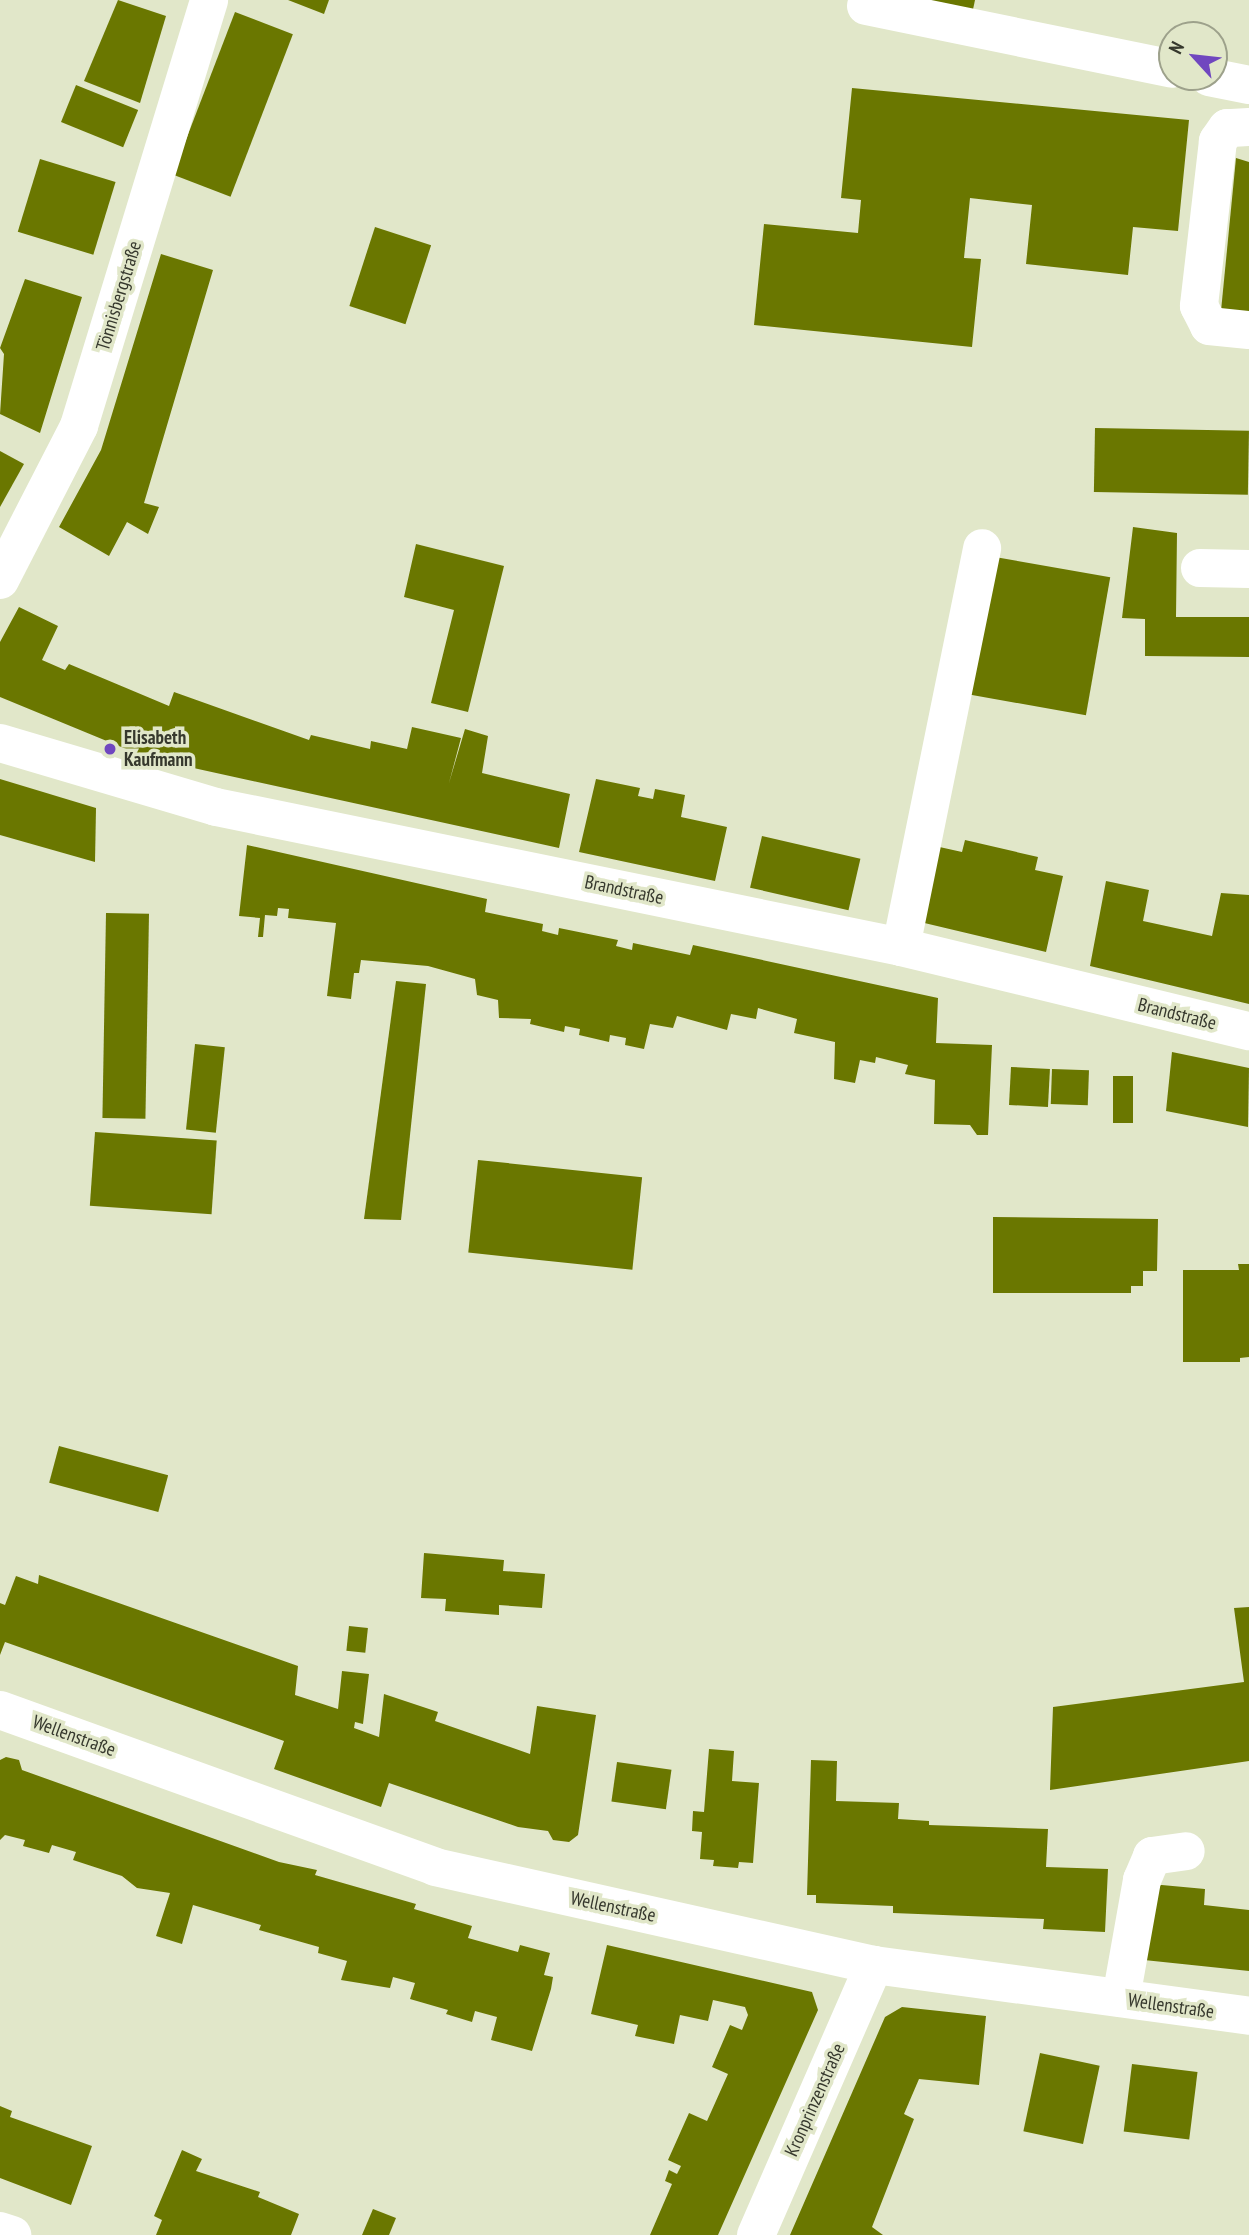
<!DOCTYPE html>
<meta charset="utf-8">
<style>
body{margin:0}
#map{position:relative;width:1249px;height:2235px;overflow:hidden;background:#e1e7c9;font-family:"PT Sans Narrow",sans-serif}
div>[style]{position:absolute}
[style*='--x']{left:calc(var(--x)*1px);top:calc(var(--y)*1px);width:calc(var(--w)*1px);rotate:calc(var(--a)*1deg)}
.building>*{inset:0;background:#6a7700;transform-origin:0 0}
.minor>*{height:38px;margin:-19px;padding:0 19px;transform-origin:19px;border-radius:19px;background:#fff}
.dots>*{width:19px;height:19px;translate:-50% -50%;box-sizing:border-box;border:4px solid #e1e7c9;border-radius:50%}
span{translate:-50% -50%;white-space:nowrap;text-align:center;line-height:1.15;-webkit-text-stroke:7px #e1e7c9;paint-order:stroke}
.street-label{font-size:19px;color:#36382d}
.poi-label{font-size:19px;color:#36382d;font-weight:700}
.left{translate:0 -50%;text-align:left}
.north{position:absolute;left:1158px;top:21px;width:70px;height:70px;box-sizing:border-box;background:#e1e7c9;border:2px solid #9da18b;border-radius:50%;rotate:297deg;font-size:19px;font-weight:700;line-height:28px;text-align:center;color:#36382d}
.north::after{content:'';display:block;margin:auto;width:24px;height:32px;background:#7047bf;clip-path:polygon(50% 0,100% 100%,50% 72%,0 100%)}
</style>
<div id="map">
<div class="building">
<div style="clip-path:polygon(118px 0,166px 16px,140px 103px,84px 81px)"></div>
<div style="clip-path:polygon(288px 0,329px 0,324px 14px)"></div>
<div style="clip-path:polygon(915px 0,975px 0,971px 19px)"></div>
<div style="left:235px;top:12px;width:62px;height:174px;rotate:21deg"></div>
<div style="left:76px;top:85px;width:67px;height:40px;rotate:22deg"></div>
<div style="clip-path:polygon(852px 88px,1189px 120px,1178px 231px,1133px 227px,1128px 275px,1026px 264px,1032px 205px,970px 198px,964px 258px,981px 259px,972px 347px,754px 325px,764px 224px,858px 233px,861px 200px,841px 198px)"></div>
<div style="clip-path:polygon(1236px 158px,1249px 162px,1249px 311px,1221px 311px)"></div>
<div style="left:40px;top:159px;width:79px;height:76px;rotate:17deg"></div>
<div style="left:375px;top:227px;width:59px;height:83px;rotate:18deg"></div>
<div style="clip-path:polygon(161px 254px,213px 270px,144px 503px,159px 507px,148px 534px,127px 522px,109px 556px,59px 527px,101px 450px)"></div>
<div style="clip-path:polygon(25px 279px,82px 297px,40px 433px,0 414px,4px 354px,0 348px)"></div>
<div style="left:1095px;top:428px;width:154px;height:64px;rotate:1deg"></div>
<div style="clip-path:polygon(0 451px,24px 464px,0 507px)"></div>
<div style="clip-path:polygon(1133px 527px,1177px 533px,1176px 617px,1249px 617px,1249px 657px,1145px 656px,1145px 619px,1122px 618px)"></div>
<div style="clip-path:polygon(416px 544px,504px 566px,468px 712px,431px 703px,454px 610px,404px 597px)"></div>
<div style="left:995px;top:557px;width:117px;height:140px;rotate:10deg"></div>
<div style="clip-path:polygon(19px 607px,58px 626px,42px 660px,65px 670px,69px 664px,169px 706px,174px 692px,309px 740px,311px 735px,370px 749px,371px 741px,407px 749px,412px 727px,461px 738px,449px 783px,465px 729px,488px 736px,482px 773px,570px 794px,559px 848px,148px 758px,0 697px,0 642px)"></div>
<div style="clip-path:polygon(0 779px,96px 808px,95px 862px,0 835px)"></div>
<div style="clip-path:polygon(596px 779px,640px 788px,638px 796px,653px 799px,655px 789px,685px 795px,681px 817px,727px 827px,715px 881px,579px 852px)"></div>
<div style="left:762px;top:836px;width:101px;height:53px;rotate:13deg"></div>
<div style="clip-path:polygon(965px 840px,1038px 857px,1035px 870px,1063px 876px,1046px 952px,916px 921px,935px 846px,962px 852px)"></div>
<div style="clip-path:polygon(247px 845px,487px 899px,485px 912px,543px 924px,542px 931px,558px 935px,559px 928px,618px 940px,616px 946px,632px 950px,633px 943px,690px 955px,693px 945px,938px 998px,936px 1043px,992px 1045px,988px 1135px,977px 1135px,970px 1125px,934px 1124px,935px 1080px,905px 1074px,908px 1065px,876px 1057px,875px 1063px,860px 1060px,855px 1083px,834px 1079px,835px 1042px,794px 1033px,797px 1019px,758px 1008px,756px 1019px,731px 1014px,727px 1030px,677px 1016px,673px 1028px,650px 1024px,644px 1049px,625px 1045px,626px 1038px,610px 1035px,609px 1042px,579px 1035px,580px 1029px,565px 1026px,564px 1032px,530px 1024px,531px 1019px,499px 1018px,498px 1000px,477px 995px,475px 979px,428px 966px,361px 960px,359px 973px,354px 973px,351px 999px,327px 996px,336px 923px,288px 918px,289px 909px,278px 908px,277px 916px,265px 915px,263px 937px,258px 937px,260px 918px,239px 916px)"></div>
<div style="clip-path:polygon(1106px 881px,1149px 890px,1143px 921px,1212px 936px,1221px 893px,1249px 895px,1249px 1004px,1090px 966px)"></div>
<div style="left:106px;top:913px;width:43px;height:205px;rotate:1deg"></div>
<div style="clip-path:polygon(396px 981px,426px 984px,401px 1220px,364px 1219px)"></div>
<div style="left:195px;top:1044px;width:30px;height:86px;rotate:6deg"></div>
<div style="clip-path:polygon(1172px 1052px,1249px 1068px,1248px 1127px,1166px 1111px)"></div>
<div style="left:1011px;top:1067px;width:39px;height:38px;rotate:3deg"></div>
<div style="left:1052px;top:1069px;width:37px;height:35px;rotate:2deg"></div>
<div style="left:1113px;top:1076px;width:20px;height:47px"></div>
<div style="left:95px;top:1132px;width:122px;height:74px;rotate:4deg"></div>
<div style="left:478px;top:1160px;width:165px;height:93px;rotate:6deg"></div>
<div style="clip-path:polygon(993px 1217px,1158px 1219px,1157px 1271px,1143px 1271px,1143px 1286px,1131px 1286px,1131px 1293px,993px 1293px)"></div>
<div style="clip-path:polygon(1238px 1264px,1249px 1264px,1249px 1357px,1240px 1358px,1240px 1362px,1183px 1362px,1183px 1270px,1239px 1270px)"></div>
<div style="left:59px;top:1446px;width:113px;height:38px;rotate:15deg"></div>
<div style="clip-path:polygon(424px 1553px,504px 1560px,503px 1571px,545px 1574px,542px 1608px,499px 1605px,499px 1615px,445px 1611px,446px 1599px,421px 1598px)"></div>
<div style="clip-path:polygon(39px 1575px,298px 1666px,295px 1695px,338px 1709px,342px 1671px,369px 1674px,363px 1724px,355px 1722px,354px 1728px,379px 1737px,384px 1694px,438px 1712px,435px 1721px,530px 1754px,537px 1706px,596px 1715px,578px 1835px,569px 1842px,553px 1840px,548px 1831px,518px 1827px,389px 1783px,381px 1807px,274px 1769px,284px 1741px,5px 1642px,0 1655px,0 1603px,5px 1605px,16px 1576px,38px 1584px)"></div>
<div style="clip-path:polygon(1249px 1607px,1249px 1761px,1050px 1790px,1053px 1707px,1244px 1682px,1234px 1608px)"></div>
<div style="left:349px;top:1626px;width:19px;height:25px;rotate:6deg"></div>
<div style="clip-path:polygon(709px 1749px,734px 1751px,732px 1781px,759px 1783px,753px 1863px,739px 1862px,738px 1868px,713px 1866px,714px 1860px,700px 1859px,702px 1832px,692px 1831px,693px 1811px,704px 1812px)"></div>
<div style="clip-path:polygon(6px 1757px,19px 1760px,22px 1770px,279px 1862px,317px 1870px,315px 1875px,416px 1904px,414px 1909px,472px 1926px,468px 1938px,518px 1952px,520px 1945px,550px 1953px,544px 1975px,553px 1977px,551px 1989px,532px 2051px,491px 2040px,497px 2017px,475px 2011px,472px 2022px,446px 2014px,448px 2010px,410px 1999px,415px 1983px,393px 1977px,390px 1988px,341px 1980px,347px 1961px,318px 1953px,319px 1947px,259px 1930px,261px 1925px,193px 1905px,182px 1944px,156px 1936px,170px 1893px,137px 1888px,122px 1876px,73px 1860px,76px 1852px,52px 1845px,49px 1853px,23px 1846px,25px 1840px,5px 1835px,0 1840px,0 1760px)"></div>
<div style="clip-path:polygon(811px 1760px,837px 1761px,836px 1801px,899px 1803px,898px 1819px,929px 1821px,929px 1825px,1048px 1829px,1046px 1867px,1108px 1869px,1105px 1932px,1043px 1929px,1044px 1919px,893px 1913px,893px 1906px,816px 1903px,816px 1895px,807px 1895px)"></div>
<div style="left:617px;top:1762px;width:55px;height:40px;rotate:8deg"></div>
<div style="clip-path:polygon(1151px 1884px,1205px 1889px,1204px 1905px,1249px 1910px,1249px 1971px,1144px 1960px)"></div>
<div style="clip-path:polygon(607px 1945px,812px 1992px,818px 2010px,718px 2235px,650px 2235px,672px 2184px,665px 2181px,669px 2170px,677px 2174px,681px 2166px,668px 2160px,689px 2113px,707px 2121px,728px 2074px,712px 2067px,730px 2025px,742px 2030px,748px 2015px,745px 2007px,713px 2000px,708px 2021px,680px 2015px,674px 2044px,635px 2036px,638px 2025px,591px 2014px)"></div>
<div style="clip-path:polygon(902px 2007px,986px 2016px,979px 2085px,919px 2079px,904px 2114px,914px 2119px,872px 2227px,883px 2235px,790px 2235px,885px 2017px)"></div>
<div style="left:1040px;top:2053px;width:61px;height:80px;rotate:12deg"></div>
<div style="left:1132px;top:2064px;width:66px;height:68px;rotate:7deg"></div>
<div style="clip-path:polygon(0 2106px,12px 2111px,10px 2117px,92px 2146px,71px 2205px,0 2178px)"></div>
<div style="clip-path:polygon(182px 2150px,202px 2159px,196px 2171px,260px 2192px,258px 2197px,299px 2214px,291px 2235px,156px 2235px,162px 2220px,154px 2216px)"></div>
<div style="clip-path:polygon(373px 2209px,396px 2218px,389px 2235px,362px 2235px)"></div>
</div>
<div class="minor">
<div style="--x:866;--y:6;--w:312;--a:11.6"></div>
<div style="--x:1209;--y:77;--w:41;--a:11.3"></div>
<div style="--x:1249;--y:127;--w:22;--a:177"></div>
<div style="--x:1227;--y:128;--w:16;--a:125"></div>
<div style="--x:1218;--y:141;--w:166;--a:96.6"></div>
<div style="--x:1199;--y:306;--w:22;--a:63"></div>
<div style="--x:1209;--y:326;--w:40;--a:5.7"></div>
<div style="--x:1200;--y:568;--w:49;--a:1.2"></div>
<div style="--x:0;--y:580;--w:173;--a:-62.8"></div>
<div style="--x:79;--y:426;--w:445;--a:-73"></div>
<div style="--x:0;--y:743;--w:225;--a:16.5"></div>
<div style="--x:216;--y:807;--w:699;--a:11.55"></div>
<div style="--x:901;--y:947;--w:358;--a:13.6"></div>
<div style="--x:901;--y:947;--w:407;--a:-78.5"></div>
<div style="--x:0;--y:1710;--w:462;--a:19.8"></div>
<div style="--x:435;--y:1867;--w:450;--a:12.6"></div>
<div style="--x:874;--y:1965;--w:378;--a:7.7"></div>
<div style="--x:1121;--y:1998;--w:120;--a:-79.9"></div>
<div style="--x:1142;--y:1880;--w:26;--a:-67"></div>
<div style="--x:1152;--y:1856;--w:34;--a:-8"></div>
<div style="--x:0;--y:2231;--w:13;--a:18"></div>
<div style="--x:756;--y:2235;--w:295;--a:-66.4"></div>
</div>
<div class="dots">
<div style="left:110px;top:749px;background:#7047bf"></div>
</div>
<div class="street-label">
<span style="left:119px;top:296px;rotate:-73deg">Tönnisbergstraße</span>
<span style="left:624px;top:890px;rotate:12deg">Brandstraße</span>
<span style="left:1177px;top:1014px;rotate:14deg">Brandstraße</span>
<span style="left:74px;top:1736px;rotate:20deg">Wellenstraße</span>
<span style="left:613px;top:1907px;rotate:12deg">Wellenstraße</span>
<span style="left:1171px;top:2006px;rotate:8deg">Wellenstraße</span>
<span style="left:815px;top:2100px;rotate:-66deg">Kronprinzenstraße</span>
</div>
<div class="poi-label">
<span class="left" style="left:124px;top:749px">Elisabeth<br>Kaufmann</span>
</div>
<div class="north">N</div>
</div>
